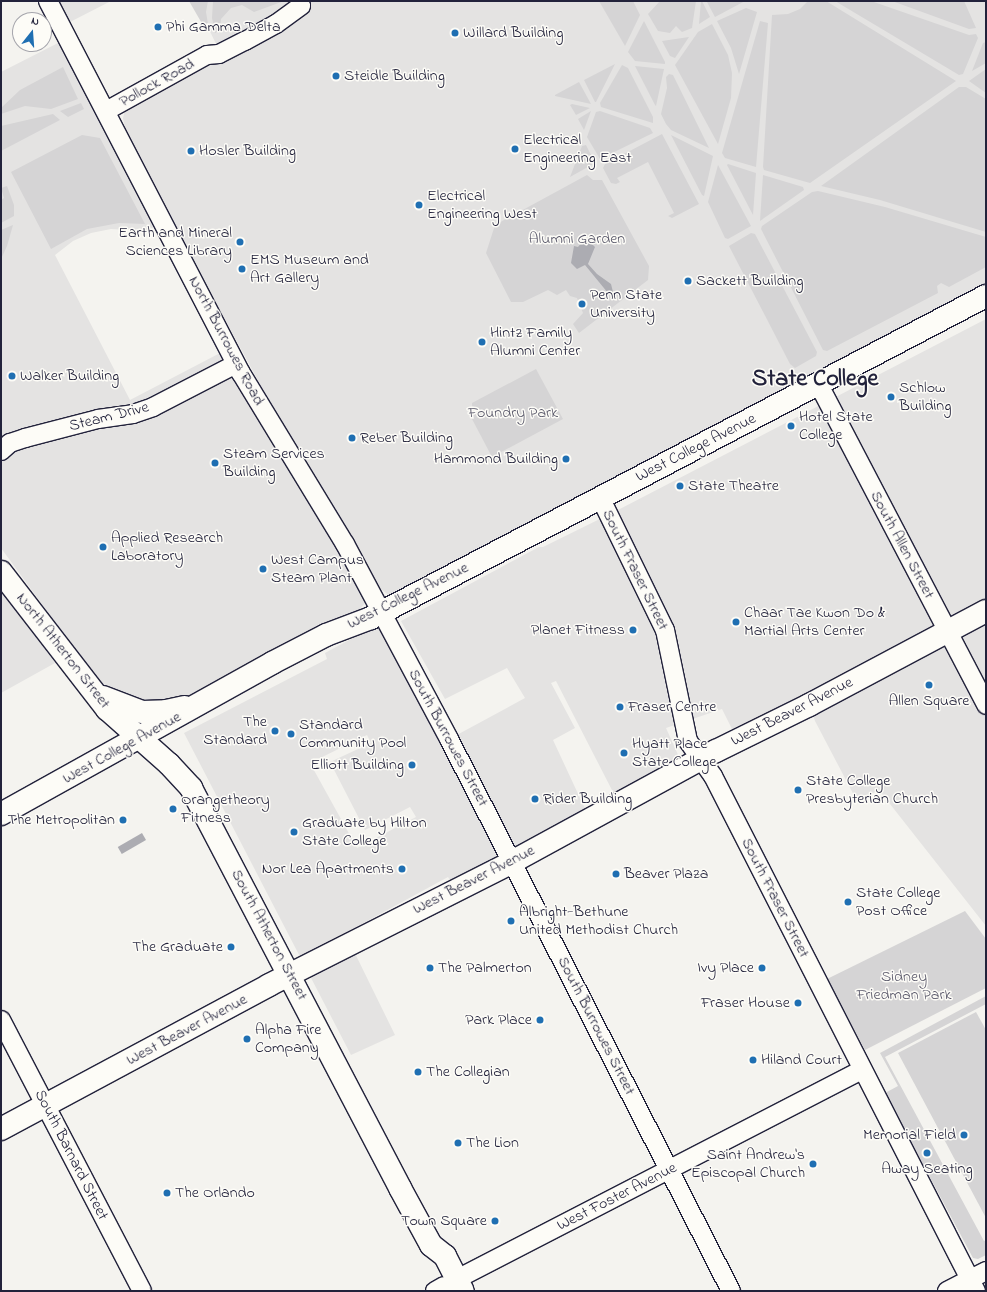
<!DOCTYPE html>
<style>
body{margin:0}
#map{position:relative;width:987px;height:1292px;overflow:hidden;background:#f4f3ef;font-family:"Indie Flower",sans-serif}
div>[style]{position:absolute}
[style*='--x']{left:calc(var(--x)*1px);top:calc(var(--y)*1px);width:calc(var(--w)*1px);rotate:calc(var(--a)*1deg)}
.built>*{inset:0;background:#e4e3e2}
.green>*{inset:0;background:#d5d4d5}
.water>*{inset:0;background:#acacb2;transform-origin:0 0}
.roads{filter:drop-shadow(1px 0 #22223b) drop-shadow(-1px 0 #22223b) drop-shadow(0 1px #22223b) drop-shadow(0 -1px #22223b)}
.minor>*{height:18px;margin:-9px;padding:0 9px;transform-origin:9px;border-radius:9px;background:#fdfcf7}
.major>*{height:22px;margin:-11px;padding:0 11px;transform-origin:11px;border-radius:11px;background:#fdfcf7}
.dots>*{width:11px;height:11px;translate:-50% -50%;box-sizing:border-box;border:2px solid #fdfcf7;border-radius:50%}
span{translate:-50% -50%;white-space:nowrap;text-align:center;line-height:1.15;-webkit-text-stroke:3px #fdfcf7;paint-order:stroke}
.poi-label{font-size:16px;color:#22223b}
.left{translate:0 -50%;text-align:left}
.right{translate:-100% -50%;text-align:right}
.street-label{font-size:16px;color:#22223b}
.park-label{font-size:16px;color:#585769}
.town-label{font-size:24px;color:#22223b;font-weight:700}
.frame{position:absolute;inset:0;border:2px solid #22223b;pointer-events:none}
.north{position:absolute;left:12px;top:12px;width:40px;height:40px;box-sizing:border-box;background:#fdfcf7;border:1px solid #a5a5ac;border-radius:50%;rotate:17deg;font-size:11px;font-weight:700;line-height:16px;text-align:center;color:#22223b}
.north::after{content:'';display:block;margin:auto;width:14px;height:18px;background:#1f6fb2;clip-path:polygon(50% 0,100% 100%,50% 72%,0 100%)}
</style>
<div id="map">
<div class="built">
<div style="clip-path:polygon(58px 1px,111px 1px,70px 22px)"></div>
<div style="clip-path:polygon(195px 1px,986px 1px,986px 283px,569px 501px,391px 597px,381px 589px,286px 432px,178px 233px,125px 128px,123px 118px,125px 110px,222px 56px)"></div>
<div style="clip-path:polygon(60px 42px,157px 225px,147px 231px,111px 229px,91px 233px,73px 241px,55px 255px,130px 400px,222px 352px,367px 601px,358px 611px,183px 701px,150px 708px,106px 692px,1px 548px,1px 72px)"></div>
<div style="clip-path:polygon(evenodd,986px 319px,986px 926px,879px 790px,857px 801px,815px 721px,806px 694px,733px 731px,722px 709px,666px 728px,679px 757px,614px 794px,556px 681px,551px 683px,575px 728px,553px 740px,587px 813px,452px 883px,448px 877px,345px 933px,395px 1035px,351px 1055px,184px 733px,327px 659px,325px 653px,379px 624px,442px 743px,525px 698px,507px 668px,445px 699px,401px 621px,539px 547px,543px 547px,616px 511px,986px 319px,367px 735px,371px 743px,330px 762px,365px 830px,410px 807px,416px 817px,357px 848px,310px 763px,367px 735px)"></div>
<div style="clip-path:polygon(1px 589px,55px 663px,1px 693px)"></div>
</div>
<div class="green">
<div style="clip-path:polygon(189px 1px,208px 1px,206px 12px,208px 24px,204px 27px)"></div>
<div style="clip-path:polygon(213px 1px,284px 1px,254px 12px,242px 5px,231px 8px,221px 19px,220px 30px,215px 33px,212px 18px)"></div>
<div style="clip-path:polygon(599px 1px,633px 1px,640px 15px,625px 46px)"></div>
<div style="clip-path:polygon(660px 1px,696px 1px,692px 28px,682px 32px,676px 26px,670px 33px,658px 31px,648px 14px)"></div>
<div style="clip-path:polygon(702px 1px,710px 17px,699px 24px,701px 1px)"></div>
<div style="clip-path:polygon(709px 1px,745px 1px,715px 17px,707px 2px)"></div>
<div style="clip-path:polygon(808px 1px,826px 1px,956px 81px,810px 183px,764px 170px,763px 167px,772px 15px,788px 14px,800px 9px)"></div>
<div style="clip-path:polygon(835px 1px,871px 1px,969px 35px,976px 34px,978px 38px,963px 74px,959px 75px)"></div>
<div style="clip-path:polygon(892px 1px,964px 1px,976px 28px,969px 29px)"></div>
<div style="clip-path:polygon(746px 8px,757px 12px,739px 74px,731px 48px,717px 21px)"></div>
<div style="clip-path:polygon(644px 21px,665px 62px,665px 64px,635px 61px,628px 52px)"></div>
<div style="clip-path:polygon(760px 21px,768px 23px,756px 167px,725px 158px,722px 153px)"></div>
<div style="clip-path:polygon(712px 24px,728px 55px,732px 73px,731px 98px,718px 144px,675px 65px,698px 32px)"></div>
<div style="clip-path:polygon(689px 37px,675px 58px,670px 56px,662px 41px)"></div>
<div style="clip-path:polygon(986px 42px,986px 63px,972px 71px,983px 43px)"></div>
<div style="clip-path:polygon(615px 64px,596px 102px,595px 102px,584px 80px)"></div>
<div style="clip-path:polygon(622px 65px,628px 68px,653px 117px,653px 123px,601px 107px,600px 103px)"></div>
<div style="clip-path:polygon(635px 66px,664px 69px,656px 106px,655px 105px)"></div>
<div style="clip-path:polygon(63px 67px,78px 99px,51px 109px,25px 106px,1px 114px,1px 108px,20px 90px)"></div>
<div style="clip-path:polygon(986px 69px,986px 93px,969px 81px)"></div>
<div style="clip-path:polygon(669px 74px,673px 75px,709px 148px,671px 130px,666px 124px,661px 114px,667px 88px,666px 77px)"></div>
<div style="clip-path:polygon(579px 82px,591px 104px,555px 96px,555px 95px)"></div>
<div style="clip-path:polygon(959px 87px,966px 87px,986px 99px,986px 232px,880px 200px,821px 186px)"></div>
<div style="clip-path:polygon(81px 103px,84px 109px,68px 117px,60px 111px)"></div>
<div style="clip-path:polygon(572px 104px,590px 108px,576px 115px,570px 105px)"></div>
<div style="clip-path:polygon(591px 111px,584px 130px,578px 119px)"></div>
<div style="clip-path:polygon(600px 111px,650px 128px,653px 133px,600px 159px,587px 137px,596px 112px)"></div>
<div style="clip-path:polygon(53px 114px,60px 120px,1px 151px,1px 126px)"></div>
<div style="clip-path:polygon(662px 134px,699px 204px,672px 218px,668px 216px,674px 213px,648px 162px,617px 178px,620px 182px,616px 184px,611px 183px,603px 168px,605px 164px)"></div>
<div style="clip-path:polygon(82px 135px,100px 138px,145px 224px,119px 223px,87px 229px,51px 249px,11px 172px)"></div>
<div style="clip-path:polygon(671px 135px,713px 156px,704px 196px,702px 195px)"></div>
<div style="clip-path:polygon(586px 145px,595px 163px,570px 177px,582px 146px)"></div>
<div style="clip-path:polygon(728px 164px,756px 173px,753px 215px,727px 165px)"></div>
<div style="clip-path:polygon(718px 165px,751px 226px,728px 239px,725px 238px,708px 202px)"></div>
<div style="clip-path:polygon(587px 175px,593px 180px,602px 180px,649px 266px,648px 280px,579px 333px,573px 324px,583px 313px,577px 298px,570px 296px,566px 290px,557px 295px,548px 290px,523px 302px,511px 302px,486px 253px,495px 225px)"></div>
<div style="clip-path:polygon(763px 175px,803px 187px,804px 190px,760px 221px)"></div>
<div style="clip-path:polygon(7px 186px,14px 205px,14px 216px,1px 223px,1px 200px,4px 198px,1px 188px)"></div>
<div style="clip-path:polygon(818px 191px,885px 207px,986px 237px,986px 267px,949px 287px,941px 283px,937px 286px,938px 293px,827px 351px,823px 350px,761px 229px,762px 226px,812px 192px)"></div>
<div style="clip-path:polygon(13px 225px,7px 246px,1px 259px,1px 230px)"></div>
<div style="clip-path:polygon(751px 233px,755px 234px,817px 352px,816px 356px,795px 368px,790px 364px,729px 246px)"></div>
<div style="clip-path:polygon(536px 369px,563px 419px,492px 457px,472px 419px,472px 403px)"></div>
<div style="clip-path:polygon(965px 911px,986px 939px,986px 988px,865px 1050px,827px 979px)"></div>
<div style="clip-path:polygon(986px 996px,986px 1004px,885px 1057px,984px 1241px,986px 1240px,986px 1255px,978px 1259px,973px 1258px,885px 1093px,898px 1086px,880px 1053px)"></div>
<div style="clip-path:polygon(976px 1012px,986px 1030px,986px 1218px,898px 1053px)"></div>
</div>
<div class="water">
<div style="clip-path:polygon(582px 242px,591px 243px,595px 247px,588px 264px,597px 274px,611px 284px,613px 292px,608px 293px,585px 265px,577px 269px,571px 263px,574px 246px,578px 247px)"></div>
<div style="left:142px;top:833px;width:8px;height:28px;rotate:60deg"></div>
</div>
<div class="roads">
<div class="minor">
<div style="--x:48;--y:1;--w:419;--a:62.6"></div>
<div style="--x:241;--y:373;--w:200;--a:58.7"></div>
<div style="--x:345;--y:544;--w:221;--a:61.9"></div>
<div style="--x:449;--y:739;--w:620;--a:62.94"></div>
<div style="--x:106;--y:111;--w:115;--a:-29"></div>
<div style="--x:207;--y:55;--w:12;--a:-5"></div>
<div style="--x:219;--y:54;--w:29;--a:-27"></div>
<div style="--x:245;--y:41;--w:35;--a:-29"></div>
<div style="--x:276;--y:24;--w:31;--a:-36"></div>
<div style="--x:819;--y:385;--w:361;--a:62.4"></div>
<div style="--x:1;--y:451;--w:12;--a:-42"></div>
<div style="--x:10;--y:443;--w:16;--a:-18"></div>
<div style="--x:25;--y:438;--w:75;--a:-14.6"></div>
<div style="--x:98;--y:419;--w:35;--a:-8"></div>
<div style="--x:133;--y:414;--w:21;--a:-19"></div>
<div style="--x:153;--y:407;--w:93;--a:-27.4"></div>
<div style="--x:600;--y:497;--w:148;--a:64"></div>
<div style="--x:665;--y:630;--w:113;--a:78.3"></div>
<div style="--x:688;--y:741;--w:43;--a:54.5"></div>
<div style="--x:713;--y:776;--w:578;--a:62.95"></div>
<div style="--x:1;--y:1020;--w:305;--a:62.5"></div>
<div style="--x:457;--y:1279;--w:456;--a:-27.3"></div>
<div style="--x:435;--y:1291;--w:10;--a:-29"></div>
<div style="--x:947;--y:1291;--w:44;--a:-27.1"></div>
</div>
<div class="major">
<div style="--x:1;--y:572;--w:173;--a:52.3"></div>
<div style="--x:107;--y:709;--w:83;--a:41.6"></div>
<div style="--x:169;--y:764;--w:33;--a:47"></div>
<div style="--x:191;--y:788;--w:451;--a:62.4"></div>
<div style="--x:400;--y:1188;--w:65;--a:61.5"></div>
<div style="--x:431;--y:1245;--w:18;--a:38"></div>
<div style="--x:445;--y:1256;--w:39;--a:63"></div>
<div style="--x:103;--y:697;--w:42;--a:21"></div>
<div style="--x:142;--y:712;--w:24;--a:-2"></div>
<div style="--x:166;--y:711;--w:19;--a:-12"></div>
<div style="--x:1;--y:814;--w:310;--a:-29.1"></div>
<div style="--x:272;--y:663;--w:61;--a:-27.4"></div>
<div style="--x:326;--y:635;--w:48;--a:-20.7"></div>
<div style="--x:371;--y:618;--w:694;--a:-27.64"></div>
<div style="--x:1;--y:1129;--w:304;--a:-28.2"></div>
<div style="--x:269;--y:985;--w:272;--a:-26.8"></div>
<div style="--x:512;--y:862;--w:232;--a:-28.6"></div>
<div style="--x:716;--y:751;--w:104;--a:-26.3"></div>
<div style="--x:809;--y:705;--w:200;--a:-28"></div>
</div>
</div>
<div class="dots">
<div style="left:158px;top:27px;background:#1f6fb2"></div>
<div style="left:455px;top:33px;background:#1f6fb2"></div>
<div style="left:336px;top:76px;background:#1f6fb2"></div>
<div style="left:515px;top:149px;background:#1f6fb2"></div>
<div style="left:191px;top:151px;background:#1f6fb2"></div>
<div style="left:419px;top:205px;background:#1f6fb2"></div>
<div style="left:240px;top:242px;background:#1f6fb2"></div>
<div style="left:242px;top:269px;background:#1f6fb2"></div>
<div style="left:688px;top:281px;background:#1f6fb2"></div>
<div style="left:582px;top:304px;background:#1f6fb2"></div>
<div style="left:482px;top:342px;background:#1f6fb2"></div>
<div style="left:12px;top:376px;background:#1f6fb2"></div>
<div style="left:891px;top:397px;background:#1f6fb2"></div>
<div style="left:791px;top:426px;background:#1f6fb2"></div>
<div style="left:352px;top:438px;background:#1f6fb2"></div>
<div style="left:566px;top:459px;background:#1f6fb2"></div>
<div style="left:215px;top:463px;background:#1f6fb2"></div>
<div style="left:680px;top:486px;background:#1f6fb2"></div>
<div style="left:103px;top:547px;background:#1f6fb2"></div>
<div style="left:263px;top:569px;background:#1f6fb2"></div>
<div style="left:736px;top:622px;background:#1f6fb2"></div>
<div style="left:633px;top:630px;background:#1f6fb2"></div>
<div style="left:929px;top:685px;background:#1f6fb2"></div>
<div style="left:620px;top:707px;background:#1f6fb2"></div>
<div style="left:275px;top:731px;background:#1f6fb2"></div>
<div style="left:291px;top:734px;background:#1f6fb2"></div>
<div style="left:624px;top:753px;background:#1f6fb2"></div>
<div style="left:412px;top:765px;background:#1f6fb2"></div>
<div style="left:798px;top:790px;background:#1f6fb2"></div>
<div style="left:535px;top:799px;background:#1f6fb2"></div>
<div style="left:173px;top:809px;background:#1f6fb2"></div>
<div style="left:123px;top:820px;background:#1f6fb2"></div>
<div style="left:294px;top:832px;background:#1f6fb2"></div>
<div style="left:402px;top:869px;background:#1f6fb2"></div>
<div style="left:616px;top:874px;background:#1f6fb2"></div>
<div style="left:848px;top:902px;background:#1f6fb2"></div>
<div style="left:511px;top:921px;background:#1f6fb2"></div>
<div style="left:231px;top:947px;background:#1f6fb2"></div>
<div style="left:430px;top:968px;background:#1f6fb2"></div>
<div style="left:762px;top:968px;background:#1f6fb2"></div>
<div style="left:798px;top:1003px;background:#1f6fb2"></div>
<div style="left:540px;top:1020px;background:#1f6fb2"></div>
<div style="left:247px;top:1039px;background:#1f6fb2"></div>
<div style="left:753px;top:1060px;background:#1f6fb2"></div>
<div style="left:418px;top:1072px;background:#1f6fb2"></div>
<div style="left:964px;top:1135px;background:#1f6fb2"></div>
<div style="left:458px;top:1143px;background:#1f6fb2"></div>
<div style="left:927px;top:1153px;background:#1f6fb2"></div>
<div style="left:813px;top:1164px;background:#1f6fb2"></div>
<div style="left:167px;top:1193px;background:#1f6fb2"></div>
<div style="left:495px;top:1221px;background:#1f6fb2"></div>
</div>
<div class="poi-label">
<span class="left" style="left:166px;top:27px">Phi Gamma Delta</span>
<span class="left" style="left:463px;top:33px">Willard Building</span>
<span class="left" style="left:344px;top:76px">Steidle Building</span>
<span class="left" style="left:523px;top:149px">Electrical<br>Engineering East</span>
<span class="left" style="left:199px;top:151px">Hosler Building</span>
<span class="left" style="left:427px;top:205px">Electrical<br>Engineering West</span>
<span class="right" style="left:232px;top:242px">Earth and Mineral<br>Sciences Library</span>
<span class="left" style="left:250px;top:269px">EMS Museum and<br>Art Gallery</span>
<span class="left" style="left:696px;top:281px">Sackett Building</span>
<span class="left" style="left:590px;top:304px">Penn State<br>University</span>
<span class="left" style="left:490px;top:342px">Hintz Family<br>Alumni Center</span>
<span class="left" style="left:20px;top:376px">Walker Building</span>
<span class="left" style="left:899px;top:397px">Schlow<br>Building</span>
<span class="left" style="left:799px;top:426px">Hotel State<br>College</span>
<span class="left" style="left:360px;top:438px">Reber Building</span>
<span class="left" style="left:223px;top:463px">Steam Services<br>Building</span>
<span class="right" style="left:558px;top:459px">Hammond Building</span>
<span class="left" style="left:688px;top:486px">State Theatre</span>
<span class="left" style="left:111px;top:547px">Applied Research<br>Laboratory</span>
<span class="left" style="left:271px;top:569px">West Campus<br>Steam Plant</span>
<span class="left" style="left:744px;top:622px">Chaar Tae Kwon Do &amp;<br>Martial Arts Center</span>
<span class="right" style="left:625px;top:630px">Planet Fitness</span>
<span style="left:929px;top:701px">Allen Square</span>
<span class="left" style="left:628px;top:707px">Fraser Centre</span>
<span class="right" style="left:267px;top:731px">The<br>Standard</span>
<span class="left" style="left:299px;top:734px">Standard<br>Community Pool</span>
<span class="left" style="left:632px;top:753px">Hyatt Place<br>State College</span>
<span class="right" style="left:404px;top:765px">Elliott Building</span>
<span class="left" style="left:806px;top:790px">State College<br>Presbyterian Church</span>
<span class="left" style="left:543px;top:799px">Rider Building</span>
<span class="left" style="left:181px;top:809px">Orangetheory<br>Fitness</span>
<span class="right" style="left:115px;top:820px">The Metropolitan</span>
<span class="left" style="left:302px;top:832px">Graduate by Hilton<br>State College</span>
<span class="right" style="left:394px;top:869px">Nor Lea Apartments</span>
<span class="left" style="left:624px;top:874px">Beaver Plaza</span>
<span class="left" style="left:856px;top:902px">State College<br>Post Office</span>
<span class="left" style="left:519px;top:921px">Albright-Bethune<br>United Methodist Church</span>
<span class="right" style="left:223px;top:947px">The Graduate</span>
<span class="left" style="left:438px;top:968px">The Palmerton</span>
<span class="right" style="left:754px;top:968px">Ivy Place</span>
<span class="right" style="left:790px;top:1003px">Fraser House</span>
<span class="right" style="left:532px;top:1020px">Park Place</span>
<span class="left" style="left:255px;top:1039px">Alpha Fire<br>Company</span>
<span class="left" style="left:761px;top:1060px">Hiland Court</span>
<span class="left" style="left:426px;top:1072px">The Collegian</span>
<span class="right" style="left:956px;top:1135px">Memorial Field</span>
<span class="left" style="left:466px;top:1143px">The Lion</span>
<span class="right" style="left:805px;top:1164px">Saint Andrew's<br>Episcopal Church</span>
<span style="left:927px;top:1169px">Away Seating</span>
<span class="left" style="left:175px;top:1193px">The Orlando</span>
<span class="right" style="left:487px;top:1221px">Town Square</span>
</div>
<div class="street-label">
<span style="left:157px;top:83px;rotate:-29deg">Pollock Road</span>
<span style="left:226px;top:341px;rotate:62deg">North Burrowes Road</span>
<span style="left:109px;top:417px;rotate:-14deg">Steam Drive</span>
<span style="left:696px;top:448px;rotate:-27deg">West College Avenue</span>
<span style="left:902px;top:545px;rotate:62deg">South Allen Street</span>
<span style="left:635px;top:570px;rotate:64deg">South Fraser Street</span>
<span style="left:408px;top:596px;rotate:-26deg">West College Avenue</span>
<span style="left:63px;top:651px;rotate:52deg">North Atherton Street</span>
<span style="left:792px;top:712px;rotate:-27deg">West Beaver Avenue</span>
<span style="left:448px;top:738px;rotate:62deg">South Burrowes Street</span>
<span style="left:122px;top:748px;rotate:-29deg">West College Avenue</span>
<span style="left:474px;top:880px;rotate:-27deg">West Beaver Avenue</span>
<span style="left:775px;top:898px;rotate:63deg">South Fraser Street</span>
<span style="left:269px;top:935px;rotate:62deg">South Atherton Street</span>
<span style="left:596px;top:1026px;rotate:63deg">South Burrowes Street</span>
<span style="left:187px;top:1030px;rotate:-28deg">West Beaver Avenue</span>
<span style="left:71px;top:1155px;rotate:63deg">South Barnard Street</span>
<span style="left:617px;top:1197px;rotate:-27deg">West Foster Avenue</span>
</div>
<div class="park-label">
<span style="left:577px;top:239px">Alumni Garden</span>
<span style="left:513px;top:413px">Foundry Park</span>
<span style="left:904px;top:986px">Sidney<br>Friedman Park</span>
</div>
<div class="town-label">
<span style="left:815px;top:380px">State College</span>
</div>
<div class="frame"></div>
<div class="north">N</div>
</div>
